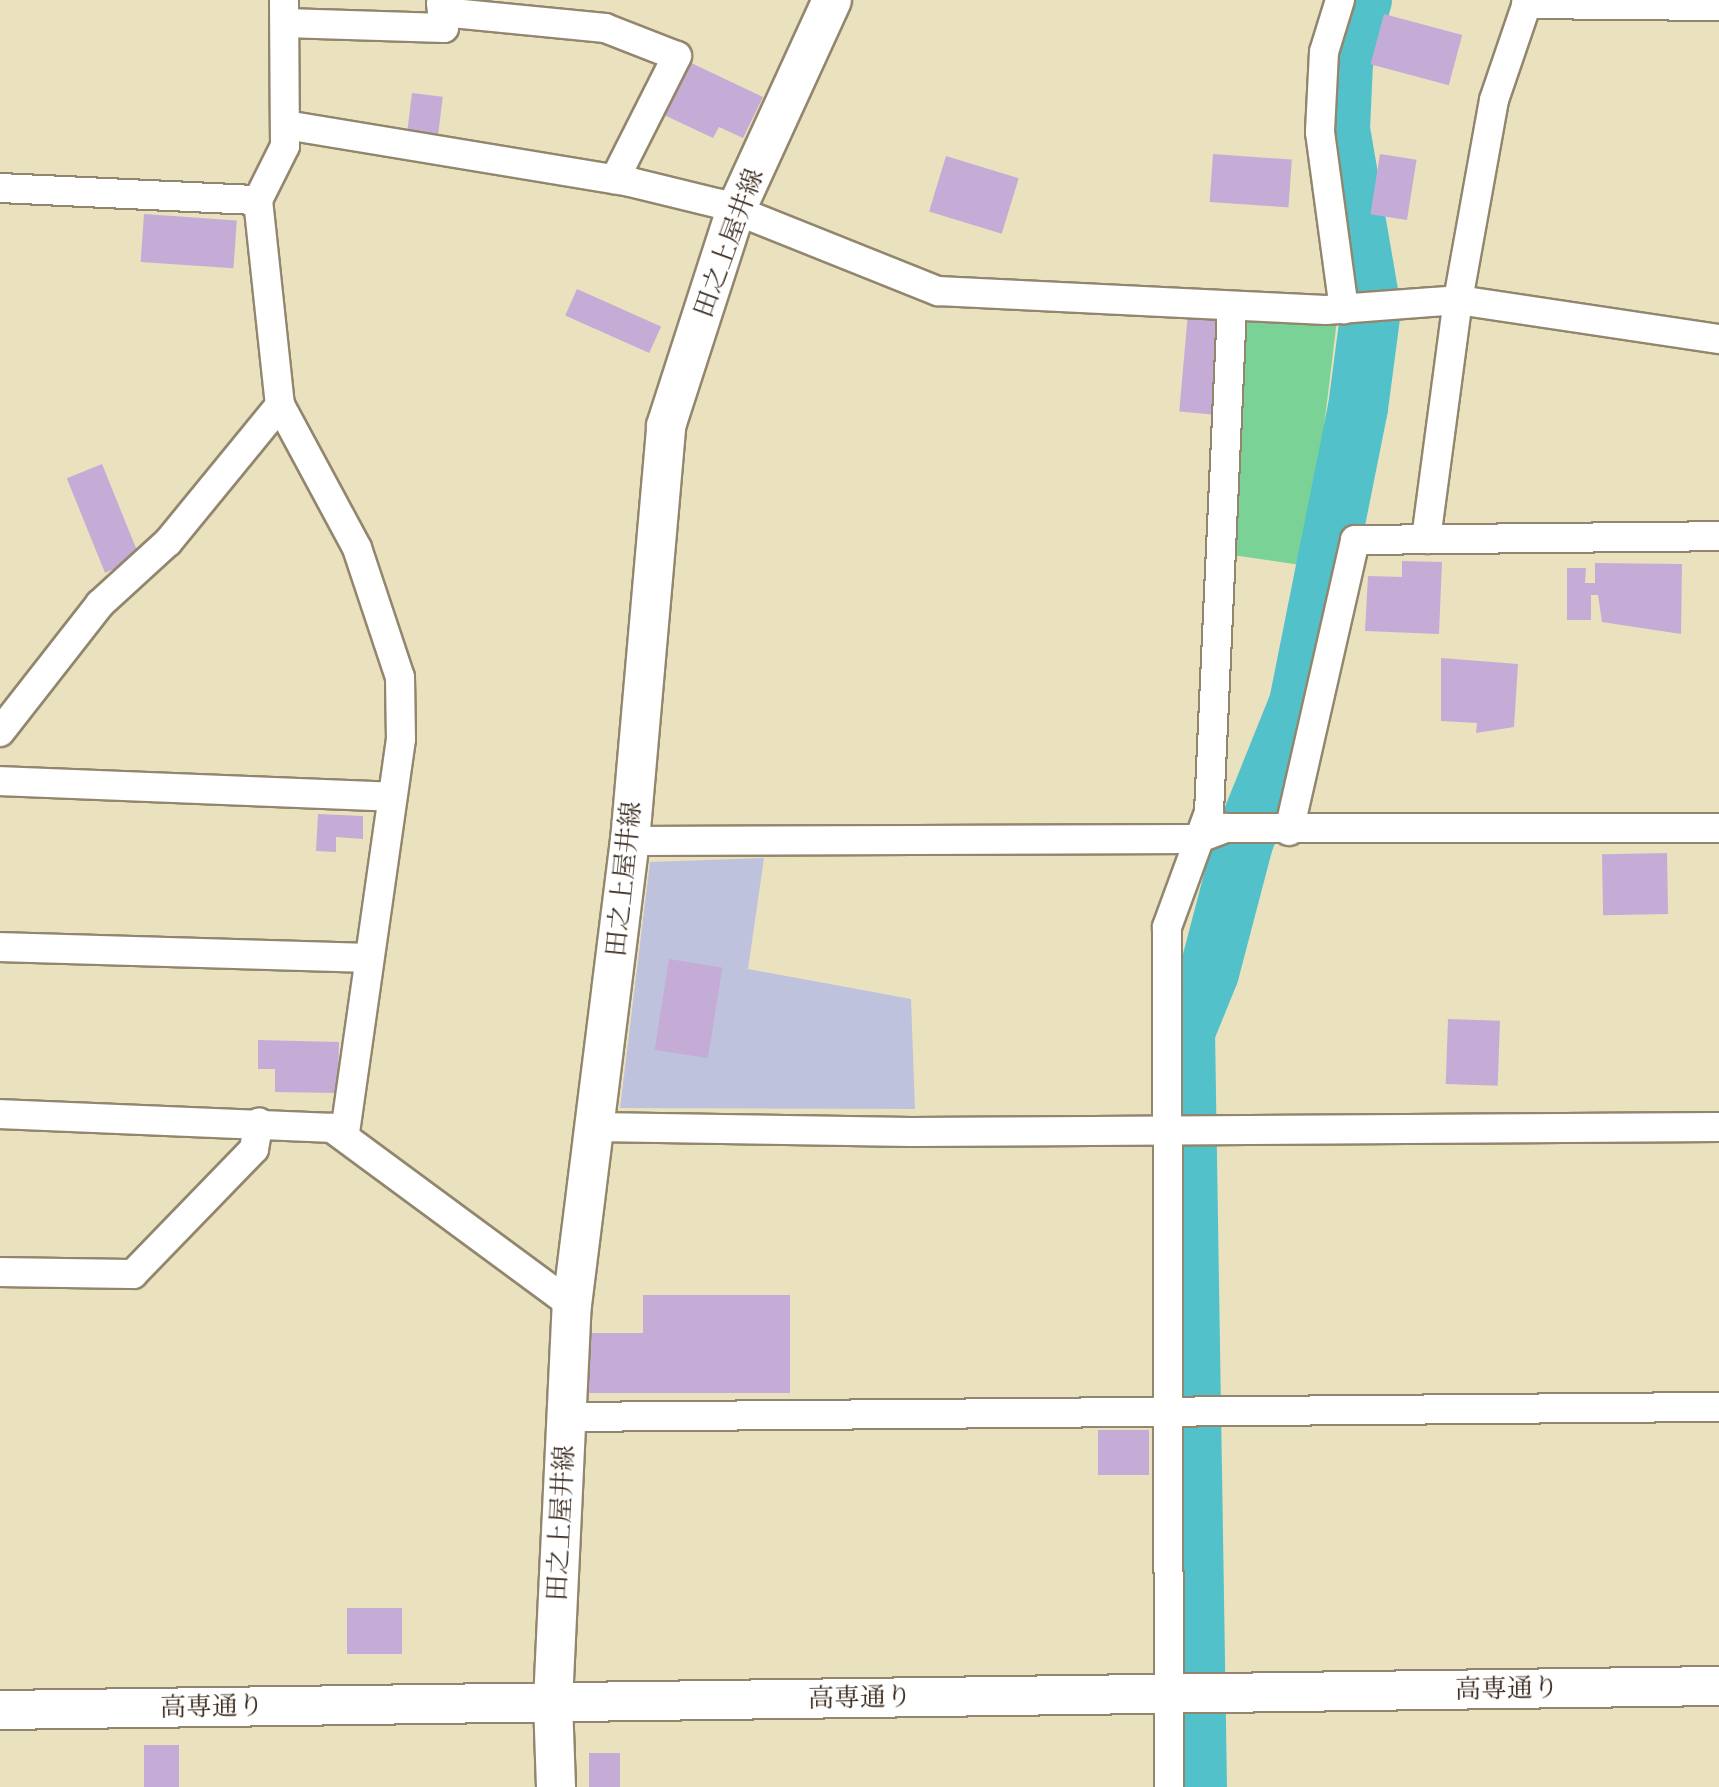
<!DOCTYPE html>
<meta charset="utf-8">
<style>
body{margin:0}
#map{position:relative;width:1719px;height:1787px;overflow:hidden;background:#eae1bf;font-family:"EB Garamond","Noto Serif JP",serif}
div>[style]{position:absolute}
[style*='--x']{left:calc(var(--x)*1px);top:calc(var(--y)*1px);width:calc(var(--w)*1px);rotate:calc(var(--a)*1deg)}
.industrial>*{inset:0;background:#bfc2dd}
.green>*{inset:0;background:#7bd297}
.river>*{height:60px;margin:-30px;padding:0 30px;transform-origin:30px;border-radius:30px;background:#53c1ca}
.building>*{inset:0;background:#c5acd7;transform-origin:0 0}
.roads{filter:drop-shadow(2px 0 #92866e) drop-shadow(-2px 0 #92866e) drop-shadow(0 2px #92866e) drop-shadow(0 -2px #92866e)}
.street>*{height:28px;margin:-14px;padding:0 14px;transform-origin:14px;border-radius:14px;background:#fff}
.secondary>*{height:38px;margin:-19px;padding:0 19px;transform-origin:19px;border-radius:19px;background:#fff}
span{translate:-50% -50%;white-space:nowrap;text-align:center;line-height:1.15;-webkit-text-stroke:6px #fff;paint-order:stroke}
.street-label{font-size:26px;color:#3b2a1e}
</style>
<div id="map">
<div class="industrial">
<div style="clip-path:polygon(764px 858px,748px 969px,911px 999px,915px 1109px,620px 1108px,650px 862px)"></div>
</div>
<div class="green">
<div style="clip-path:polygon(1243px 317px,1337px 320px,1307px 566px,1232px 555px)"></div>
</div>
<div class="river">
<div style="--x:1197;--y:1787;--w:755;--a:-90.91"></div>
<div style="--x:1185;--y:1032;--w:64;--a:-67.9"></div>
<div style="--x:1209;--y:973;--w:138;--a:-75.3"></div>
<div style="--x:1244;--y:840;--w:148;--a:-68.1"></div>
<div style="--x:1299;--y:703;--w:301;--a:-78.7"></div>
<div style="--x:1358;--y:408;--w:100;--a:-82.5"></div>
<div style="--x:1371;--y:309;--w:183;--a:-99.8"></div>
<div style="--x:1340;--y:129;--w:67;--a:-87.4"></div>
<div style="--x:1343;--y:62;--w:65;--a:-73"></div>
</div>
<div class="building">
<div style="left:1384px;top:14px;width:81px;height:52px;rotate:15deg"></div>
<div style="clip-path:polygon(687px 61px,763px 97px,743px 138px,719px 127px,713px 138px,662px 114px)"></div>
<div style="left:412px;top:93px;width:31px;height:40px;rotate:7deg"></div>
<div style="left:1213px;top:154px;width:79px;height:48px;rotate:4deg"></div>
<div style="left:1380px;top:154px;width:37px;height:61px;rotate:9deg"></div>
<div style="left:946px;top:156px;width:76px;height:58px;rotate:17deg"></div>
<div style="left:144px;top:214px;width:93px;height:48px;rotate:4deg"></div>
<div style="left:577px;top:289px;width:92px;height:29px;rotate:24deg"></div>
<div style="left:1188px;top:312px;width:33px;height:100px;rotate:5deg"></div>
<div style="left:102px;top:464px;width:102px;height:38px;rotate:68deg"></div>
<div style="clip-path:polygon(1402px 561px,1442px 562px,1439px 634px,1365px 631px,1368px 576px,1402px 577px)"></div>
<div style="clip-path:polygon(1595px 563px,1682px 564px,1681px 634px,1602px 622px,1598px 595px,1591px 595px,1591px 620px,1567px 620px,1567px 568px,1586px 568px,1585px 583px,1595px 583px)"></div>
<div style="clip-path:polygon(1441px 658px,1518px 664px,1514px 727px,1476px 733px,1477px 723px,1441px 721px)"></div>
<div style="clip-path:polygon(318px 814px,363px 816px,363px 839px,336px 837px,336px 852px,316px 851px)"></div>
<div style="left:1667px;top:853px;width:61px;height:65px;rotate:89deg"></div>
<div style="left:669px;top:959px;width:54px;height:92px;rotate:9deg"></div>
<div style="left:1448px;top:1019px;width:52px;height:65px;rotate:2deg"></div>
<div style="clip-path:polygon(258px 1040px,339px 1042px,338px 1093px,275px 1092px,275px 1069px,258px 1069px)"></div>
<div style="clip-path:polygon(643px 1295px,790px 1295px,790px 1393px,586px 1393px,585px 1333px,643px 1333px)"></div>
<div style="left:1098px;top:1430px;width:51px;height:45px"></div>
<div style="left:347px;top:1608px;width:55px;height:46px"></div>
<div style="left:144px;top:1745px;width:35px;height:42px"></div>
<div style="left:589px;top:1753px;width:31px;height:34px"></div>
</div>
<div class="roads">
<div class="street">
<div style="--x:1340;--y:0;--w:54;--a:107.1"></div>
<div style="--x:1324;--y:52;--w:80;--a:92.9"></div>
<div style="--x:1320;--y:132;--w:179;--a:82.3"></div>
<div style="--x:1526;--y:4;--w:193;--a:0.6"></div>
<div style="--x:442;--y:12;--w:164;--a:5.6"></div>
<div style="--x:605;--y:28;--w:77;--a:21.3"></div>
<div style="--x:677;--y:56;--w:138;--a:116.8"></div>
<div style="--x:285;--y:23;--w:159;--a:1.8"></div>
<div style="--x:444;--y:28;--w:25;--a:-97"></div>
<div style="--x:286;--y:125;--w:349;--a:9.4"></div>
<div style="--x:630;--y:182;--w:93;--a:13.7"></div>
<div style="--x:720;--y:204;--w:235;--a:21.8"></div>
<div style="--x:938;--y:291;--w:388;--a:2.8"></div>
<div style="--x:1326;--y:310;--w:132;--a:-4.3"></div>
<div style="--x:1458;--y:300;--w:203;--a:-79.8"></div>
<div style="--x:1494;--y:100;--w:106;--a:-71.2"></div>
<div style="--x:0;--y:188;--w:258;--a:2.7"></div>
<div style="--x:258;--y:200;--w:60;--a:-63.4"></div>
<div style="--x:285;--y:146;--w:146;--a:-90.4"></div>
<div style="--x:258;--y:200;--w:206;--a:83.9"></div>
<div style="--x:280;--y:405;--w:162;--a:61.7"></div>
<div style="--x:357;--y:548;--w:136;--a:71.6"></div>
<div style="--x:400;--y:677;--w:62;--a:89.1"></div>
<div style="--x:401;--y:739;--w:399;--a:98.1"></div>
<div style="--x:1426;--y:539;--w:241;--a:-82.4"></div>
<div style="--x:1458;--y:300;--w:264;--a:8.5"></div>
<div style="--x:0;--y:732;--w:162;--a:-52"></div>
<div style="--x:100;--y:604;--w:92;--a:-42.4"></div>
<div style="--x:168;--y:542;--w:177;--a:-50.7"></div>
<div style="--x:0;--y:781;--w:391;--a:2.3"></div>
<div style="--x:1289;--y:831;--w:298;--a:-77.2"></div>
<div style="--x:1355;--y:540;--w:364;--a:-0.6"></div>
<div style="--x:630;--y:841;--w:567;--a:-0.2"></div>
<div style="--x:1197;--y:839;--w:31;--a:-21"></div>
<div style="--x:1226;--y:828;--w:493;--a:0"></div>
<div style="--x:0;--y:947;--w:365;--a:1.7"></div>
<div style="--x:0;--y:1114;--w:332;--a:2.4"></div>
<div style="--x:332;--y:1128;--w:298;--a:36.4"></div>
<div style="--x:596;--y:1127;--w:315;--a:0.9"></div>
<div style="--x:911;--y:1132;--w:808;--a:-0.35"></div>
<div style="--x:0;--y:1272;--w:133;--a:0.9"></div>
<div style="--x:133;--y:1274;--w:174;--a:-45.9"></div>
<div style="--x:254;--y:1149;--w:27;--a:-80"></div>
<div style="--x:566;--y:1417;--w:1153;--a:-0.5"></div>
<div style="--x:1169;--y:1787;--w:860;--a:-90.13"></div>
<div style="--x:1167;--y:927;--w:122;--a:-69.9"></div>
<div style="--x:1209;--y:812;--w:506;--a:-87.39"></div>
</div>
<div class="secondary">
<div style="--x:0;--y:1710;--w:1719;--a:-0.8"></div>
<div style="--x:556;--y:1787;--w:85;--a:-92"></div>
<div style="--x:553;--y:1702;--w:397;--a:-87.3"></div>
<div style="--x:572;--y:1305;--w:468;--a:-82.9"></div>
<div style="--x:630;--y:841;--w:417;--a:-85"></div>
<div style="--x:666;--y:426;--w:225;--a:-72.1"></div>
<div style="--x:735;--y:212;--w:233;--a:-65.4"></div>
</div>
</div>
<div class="street-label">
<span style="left:729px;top:243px;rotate:-70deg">田之上屋井線</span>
<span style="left:624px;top:879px;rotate:-84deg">田之上屋井線</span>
<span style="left:561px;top:1523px;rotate:-87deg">田之上屋井線</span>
<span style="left:1507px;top:1689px;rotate:-1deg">高専通り</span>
<span style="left:860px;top:1698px;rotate:-1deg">高専通り</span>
<span style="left:212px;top:1707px;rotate:-1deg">高専通り</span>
</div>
</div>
